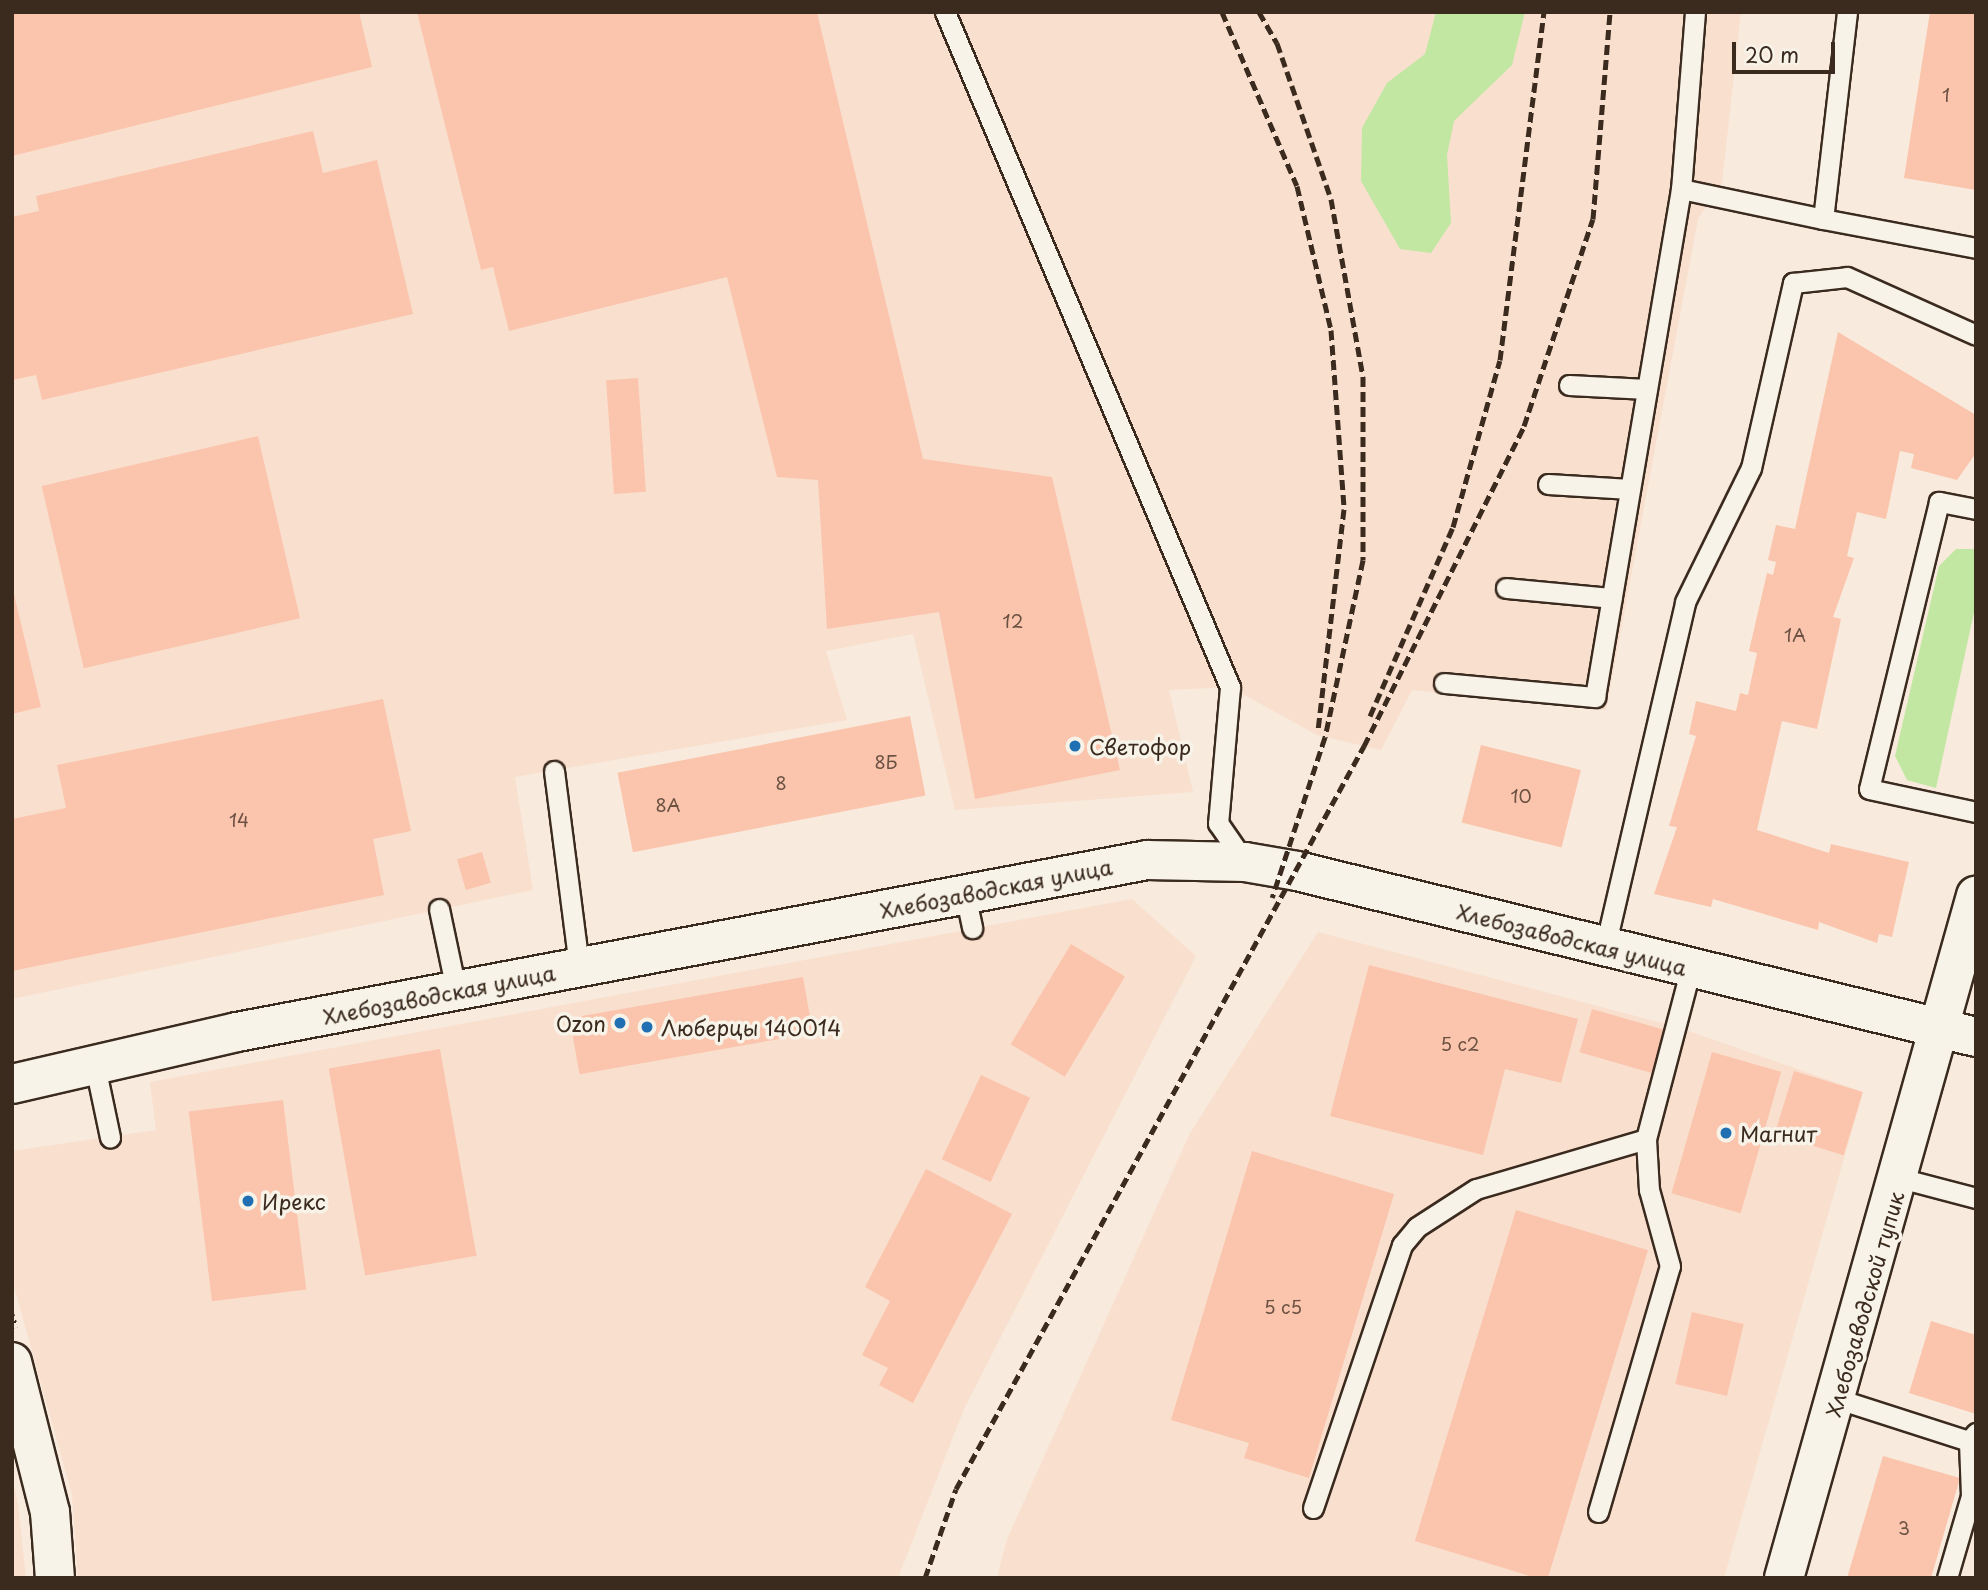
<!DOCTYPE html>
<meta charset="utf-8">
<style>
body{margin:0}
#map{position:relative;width:1988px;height:1590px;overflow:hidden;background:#f8eadc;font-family:"Playpen Sans",sans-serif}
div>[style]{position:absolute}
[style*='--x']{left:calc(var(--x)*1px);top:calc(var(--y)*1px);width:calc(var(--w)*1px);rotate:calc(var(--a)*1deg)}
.built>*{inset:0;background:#f9dfce}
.green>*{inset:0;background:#c1e7a2}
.building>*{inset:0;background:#fbc5ad;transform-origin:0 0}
.path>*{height:4.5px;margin-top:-2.25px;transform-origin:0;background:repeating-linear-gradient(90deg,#3b2a1e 0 2px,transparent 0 7px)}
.roads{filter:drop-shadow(2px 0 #3b2a1e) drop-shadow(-2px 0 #3b2a1e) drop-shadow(0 2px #3b2a1e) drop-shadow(0 -2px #3b2a1e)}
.lane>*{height:19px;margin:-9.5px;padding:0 9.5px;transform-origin:9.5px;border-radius:9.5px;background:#f7f3e8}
.street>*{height:38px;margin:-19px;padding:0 19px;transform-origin:19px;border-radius:19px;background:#f7f3e8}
.secondary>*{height:38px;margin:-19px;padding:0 19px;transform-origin:19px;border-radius:19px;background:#f7f3e8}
.rail>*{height:5px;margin-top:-2.5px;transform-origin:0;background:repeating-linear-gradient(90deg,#3b2a1e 0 10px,transparent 0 15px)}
.dots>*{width:19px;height:19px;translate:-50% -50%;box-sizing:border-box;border:4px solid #f7f3e8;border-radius:50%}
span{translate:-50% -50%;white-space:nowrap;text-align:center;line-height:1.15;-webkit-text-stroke:7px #f7f3e8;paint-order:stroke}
.number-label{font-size:18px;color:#6b5142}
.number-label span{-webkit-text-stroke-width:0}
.poi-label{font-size:21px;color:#3b2a1e}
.left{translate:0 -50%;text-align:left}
.right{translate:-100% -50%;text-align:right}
.street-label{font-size:21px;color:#3b2a1e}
.frame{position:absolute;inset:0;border:14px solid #3b2a1e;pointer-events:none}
.scale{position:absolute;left:1732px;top:42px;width:103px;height:32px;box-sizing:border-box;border:4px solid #3b2a1e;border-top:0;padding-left:9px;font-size:21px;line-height:24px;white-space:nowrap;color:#3b2a1e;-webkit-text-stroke:5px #f7f3e8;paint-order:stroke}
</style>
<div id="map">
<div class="built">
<div style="clip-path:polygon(12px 12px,1741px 12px,1722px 183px,1698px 219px,1606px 710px,1412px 690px,1381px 750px,1317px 735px,1230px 687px,1169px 690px,1193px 792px,955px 810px,913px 634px,826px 651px,847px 720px,515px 777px,533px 890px,12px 999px)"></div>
<div style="clip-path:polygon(1132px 899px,1196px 956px,964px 1409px,898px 1578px,78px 1578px,72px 1495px,12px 1279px,12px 1151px,156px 1130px,150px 1082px)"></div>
<div style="clip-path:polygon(1318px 932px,1677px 1027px,1863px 1092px,1724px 1578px,997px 1578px,1007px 1539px,1190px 1133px)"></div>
<div style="clip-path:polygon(12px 1476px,18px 1504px,26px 1578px,12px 1578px)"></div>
</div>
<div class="green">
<div style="clip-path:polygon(1436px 12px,1525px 12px,1512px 65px,1454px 121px,1447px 155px,1451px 223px,1431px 253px,1400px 249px,1361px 181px,1362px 128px,1387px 83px,1425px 54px)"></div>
<div style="clip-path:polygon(1956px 549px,1976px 549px,1976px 603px,1936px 788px,1907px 780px,1895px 756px,1939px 566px)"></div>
</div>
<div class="building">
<div style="clip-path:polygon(12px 12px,359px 12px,372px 67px,12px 156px)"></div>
<div style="clip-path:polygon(417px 12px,817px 12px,923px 459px,1052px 477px,1120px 770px,975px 799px,939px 612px,827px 629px,818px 480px,777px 477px,727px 277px,509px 331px,493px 267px,481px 270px)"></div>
<div style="clip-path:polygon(1930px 12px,1976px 12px,1976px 190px,1904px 178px)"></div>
<div style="clip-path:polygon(313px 131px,323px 173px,377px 160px,413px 314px,42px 400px,36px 375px,12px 380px,12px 217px,39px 211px,36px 196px)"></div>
<div style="clip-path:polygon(1838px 332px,1976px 415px,1976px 453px,1957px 480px,1911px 468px,1914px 454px,1900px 451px,1886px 519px,1857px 512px,1847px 556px,1854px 558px,1833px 617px,1841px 619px,1817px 729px,1782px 721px,1757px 830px,1829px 853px,1831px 844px,1909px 862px,1892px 937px,1879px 934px,1877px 943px,1819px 922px,1818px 930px,1713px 899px,1711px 907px,1654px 894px,1677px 827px,1669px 826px,1696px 736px,1689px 734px,1696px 701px,1736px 711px,1740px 693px,1748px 695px,1757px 653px,1749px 651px,1767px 573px,1773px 575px,1776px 562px,1768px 560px,1776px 525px,1795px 529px)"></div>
<div style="left:638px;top:378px;width:114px;height:32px;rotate:86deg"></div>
<div style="left:258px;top:436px;width:187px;height:222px;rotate:77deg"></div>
<div style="clip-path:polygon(12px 586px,41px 707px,12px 714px)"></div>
<div style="clip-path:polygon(383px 699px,411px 831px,373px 839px,384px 895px,12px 971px,12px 819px,66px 808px,57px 765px)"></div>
<div style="left:910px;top:716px;width:81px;height:298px;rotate:79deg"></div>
<div style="left:1481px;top:745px;width:103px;height:80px;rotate:14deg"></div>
<div style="left:482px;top:852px;width:32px;height:26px;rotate:74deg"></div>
<div style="left:1071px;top:944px;width:63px;height:117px;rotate:31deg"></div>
<div style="clip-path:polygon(1369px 965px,1578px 1019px,1561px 1083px,1505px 1069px,1483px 1155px,1330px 1116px)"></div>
<div style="left:803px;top:977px;width:57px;height:237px;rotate:80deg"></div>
<div style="left:1592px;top:1009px;width:75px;height:45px;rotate:16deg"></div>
<div style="left:440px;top:1049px;width:210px;height:113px;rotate:80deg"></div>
<div style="left:1712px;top:1052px;width:72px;height:147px;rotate:16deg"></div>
<div style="left:1794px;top:1071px;width:72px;height:66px;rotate:17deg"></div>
<div style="left:981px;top:1075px;width:54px;height:93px;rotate:25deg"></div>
<div style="left:283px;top:1100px;width:191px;height:95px;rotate:83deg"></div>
<div style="clip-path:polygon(1252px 1151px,1394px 1194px,1309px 1478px,1244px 1458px,1249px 1443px,1171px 1420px)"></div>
<div style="clip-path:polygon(926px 1169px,1012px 1214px,913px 1403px,879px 1385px,888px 1368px,862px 1355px,890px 1301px,865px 1287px)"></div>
<div style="left:1516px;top:1210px;width:138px;height:346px;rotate:17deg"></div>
<div style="left:1692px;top:1312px;width:53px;height:74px;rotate:13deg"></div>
<div style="clip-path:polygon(1931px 1321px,1976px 1335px,1976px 1414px,1909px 1393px)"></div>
<div style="clip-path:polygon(1883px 1456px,1960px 1478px,1931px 1578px,1847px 1578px)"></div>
</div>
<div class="path">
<div style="--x:12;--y:1314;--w:14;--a:73"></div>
</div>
<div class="roads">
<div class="lane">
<div style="--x:945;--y:12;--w:733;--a:67.11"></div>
<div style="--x:1230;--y:687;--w:137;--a:95"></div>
<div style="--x:1218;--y:823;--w:47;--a:55.3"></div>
<div style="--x:1695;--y:12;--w:178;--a:94.5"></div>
<div style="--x:1681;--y:189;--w:145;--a:11.9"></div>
<div style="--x:1847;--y:12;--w:208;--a:96.6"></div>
<div style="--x:1823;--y:219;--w:156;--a:10.7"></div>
<div style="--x:1569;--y:385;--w:78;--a:2.9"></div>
<div style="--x:1548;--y:484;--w:82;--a:3.5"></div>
<div style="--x:1976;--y:509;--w:38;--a:-169"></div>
<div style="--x:1939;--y:502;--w:295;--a:103.7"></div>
<div style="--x:1869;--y:789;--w:109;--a:12.1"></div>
<div style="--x:1506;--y:588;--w:106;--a:5.4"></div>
<div style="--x:1444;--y:683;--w:152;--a:5.3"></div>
<div style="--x:1595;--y:697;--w:515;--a:-80.39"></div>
<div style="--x:554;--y:771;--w:198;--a:82.7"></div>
<div style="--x:965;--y:894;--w:35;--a:78"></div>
<div style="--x:439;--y:909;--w:83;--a:78.1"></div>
<div style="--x:1605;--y:947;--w:354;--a:-76.9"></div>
<div style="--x:1685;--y:602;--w:149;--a:-63.8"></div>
<div style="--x:1751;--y:468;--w:190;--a:-77.2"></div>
<div style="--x:1793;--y:283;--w:54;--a:-6.3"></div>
<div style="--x:1847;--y:277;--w:141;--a:24.2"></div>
<div style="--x:95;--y:1066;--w:73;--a:78.1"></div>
<div style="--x:1900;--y:1178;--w:79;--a:14.7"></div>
<div style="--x:1838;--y:1399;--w:138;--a:17.8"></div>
<div style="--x:1969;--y:1441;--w:11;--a:-49"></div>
<div style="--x:1313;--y:1508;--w:278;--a:-71.3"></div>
<div style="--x:1402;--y:1245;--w:23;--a:-50"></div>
<div style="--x:1417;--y:1227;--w:70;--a:-32.8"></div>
<div style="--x:1476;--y:1189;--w:177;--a:-16.4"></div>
<div style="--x:1646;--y:1139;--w:177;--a:-75.3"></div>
<div style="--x:1598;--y:1512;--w:256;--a:-73.7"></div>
<div style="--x:1670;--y:1266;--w:79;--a:-105.4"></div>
<div style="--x:1649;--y:1190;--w:51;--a:-93.4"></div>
<div style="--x:1947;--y:1578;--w:85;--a:-73.7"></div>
<div style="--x:1971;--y:1496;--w:55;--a:-92.1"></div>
</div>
<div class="street">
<div style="--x:12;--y:1362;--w:155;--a:75.8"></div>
<div style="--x:50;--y:1512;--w:66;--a:85.7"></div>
<div style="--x:1784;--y:1578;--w:709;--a:-74.28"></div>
</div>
<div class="secondary">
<div style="--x:12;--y:1084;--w:231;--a:-13"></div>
<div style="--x:237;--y:1032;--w:926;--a:-10.7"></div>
<div style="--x:1147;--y:860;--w:98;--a:1.2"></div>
<div style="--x:1245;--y:862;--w:53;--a:9.8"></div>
<div style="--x:1297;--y:871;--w:699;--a:13.74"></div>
</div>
</div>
<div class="rail">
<div style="--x:1222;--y:12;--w:189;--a:66.7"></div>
<div style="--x:1297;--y:186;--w:148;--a:76.7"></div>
<div style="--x:1331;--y:330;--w:179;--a:85.8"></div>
<div style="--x:1344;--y:509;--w:222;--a:96.7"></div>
<div style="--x:1259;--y:12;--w:36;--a:60"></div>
<div style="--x:1277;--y:43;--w:165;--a:70.9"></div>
<div style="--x:1331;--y:199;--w:180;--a:79.8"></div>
<div style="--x:1363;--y:376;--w:184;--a:90"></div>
<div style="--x:1363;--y:560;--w:181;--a:102.1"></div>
<div style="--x:1325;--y:737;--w:169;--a:108.2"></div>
<div style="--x:1370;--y:716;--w:206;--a:-66.3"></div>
<div style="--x:1453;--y:527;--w:173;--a:-74.3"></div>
<div style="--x:1500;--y:360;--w:351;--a:-82.8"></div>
<div style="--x:925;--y:1578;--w:94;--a:-70.8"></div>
<div style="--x:956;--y:1489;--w:848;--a:-61.23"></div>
<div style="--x:1364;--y:746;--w:358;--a:-63.4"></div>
<div style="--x:1524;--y:426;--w:218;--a:-71.6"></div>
<div style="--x:1593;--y:219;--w:208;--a:-85.3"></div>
</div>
<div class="dots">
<div style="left:1075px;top:746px;background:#1f6fb2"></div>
<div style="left:620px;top:1023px;background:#1f6fb2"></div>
<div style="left:647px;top:1027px;background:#1f6fb2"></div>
<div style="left:1726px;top:1133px;background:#1f6fb2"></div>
<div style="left:248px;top:1201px;background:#1f6fb2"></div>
</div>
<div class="number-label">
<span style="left:1946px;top:95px">1</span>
<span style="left:1013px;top:621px">12</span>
<span style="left:1795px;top:635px">1А</span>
<span style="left:886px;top:762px">8Б</span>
<span style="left:781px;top:783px">8</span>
<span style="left:1521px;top:796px">10</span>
<span style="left:668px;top:805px">8А</span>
<span style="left:239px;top:820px">14</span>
<span style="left:1460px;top:1044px">5 с2</span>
<span style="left:1283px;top:1307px">5 с5</span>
<span style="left:1904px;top:1528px">3</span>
</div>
<div class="poi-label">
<span class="left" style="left:1089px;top:746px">Светофор</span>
<span class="right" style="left:606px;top:1023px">Ozon</span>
<span class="left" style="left:661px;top:1027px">Люберцы 140014</span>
<span class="left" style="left:1740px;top:1133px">Магнит</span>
<span class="left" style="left:262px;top:1201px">Ирекс</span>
</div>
<div class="street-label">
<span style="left:996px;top:888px;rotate:-11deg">Хлебозаводская улица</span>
<span style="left:1572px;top:939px;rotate:14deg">Хлебозаводская улица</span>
<span style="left:439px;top:994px;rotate:-11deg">Хлебозаводская улица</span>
<span style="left:1864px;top:1304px;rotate:-74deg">Хлебозаводской тупик</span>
</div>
<div class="frame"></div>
<div class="scale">20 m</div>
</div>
